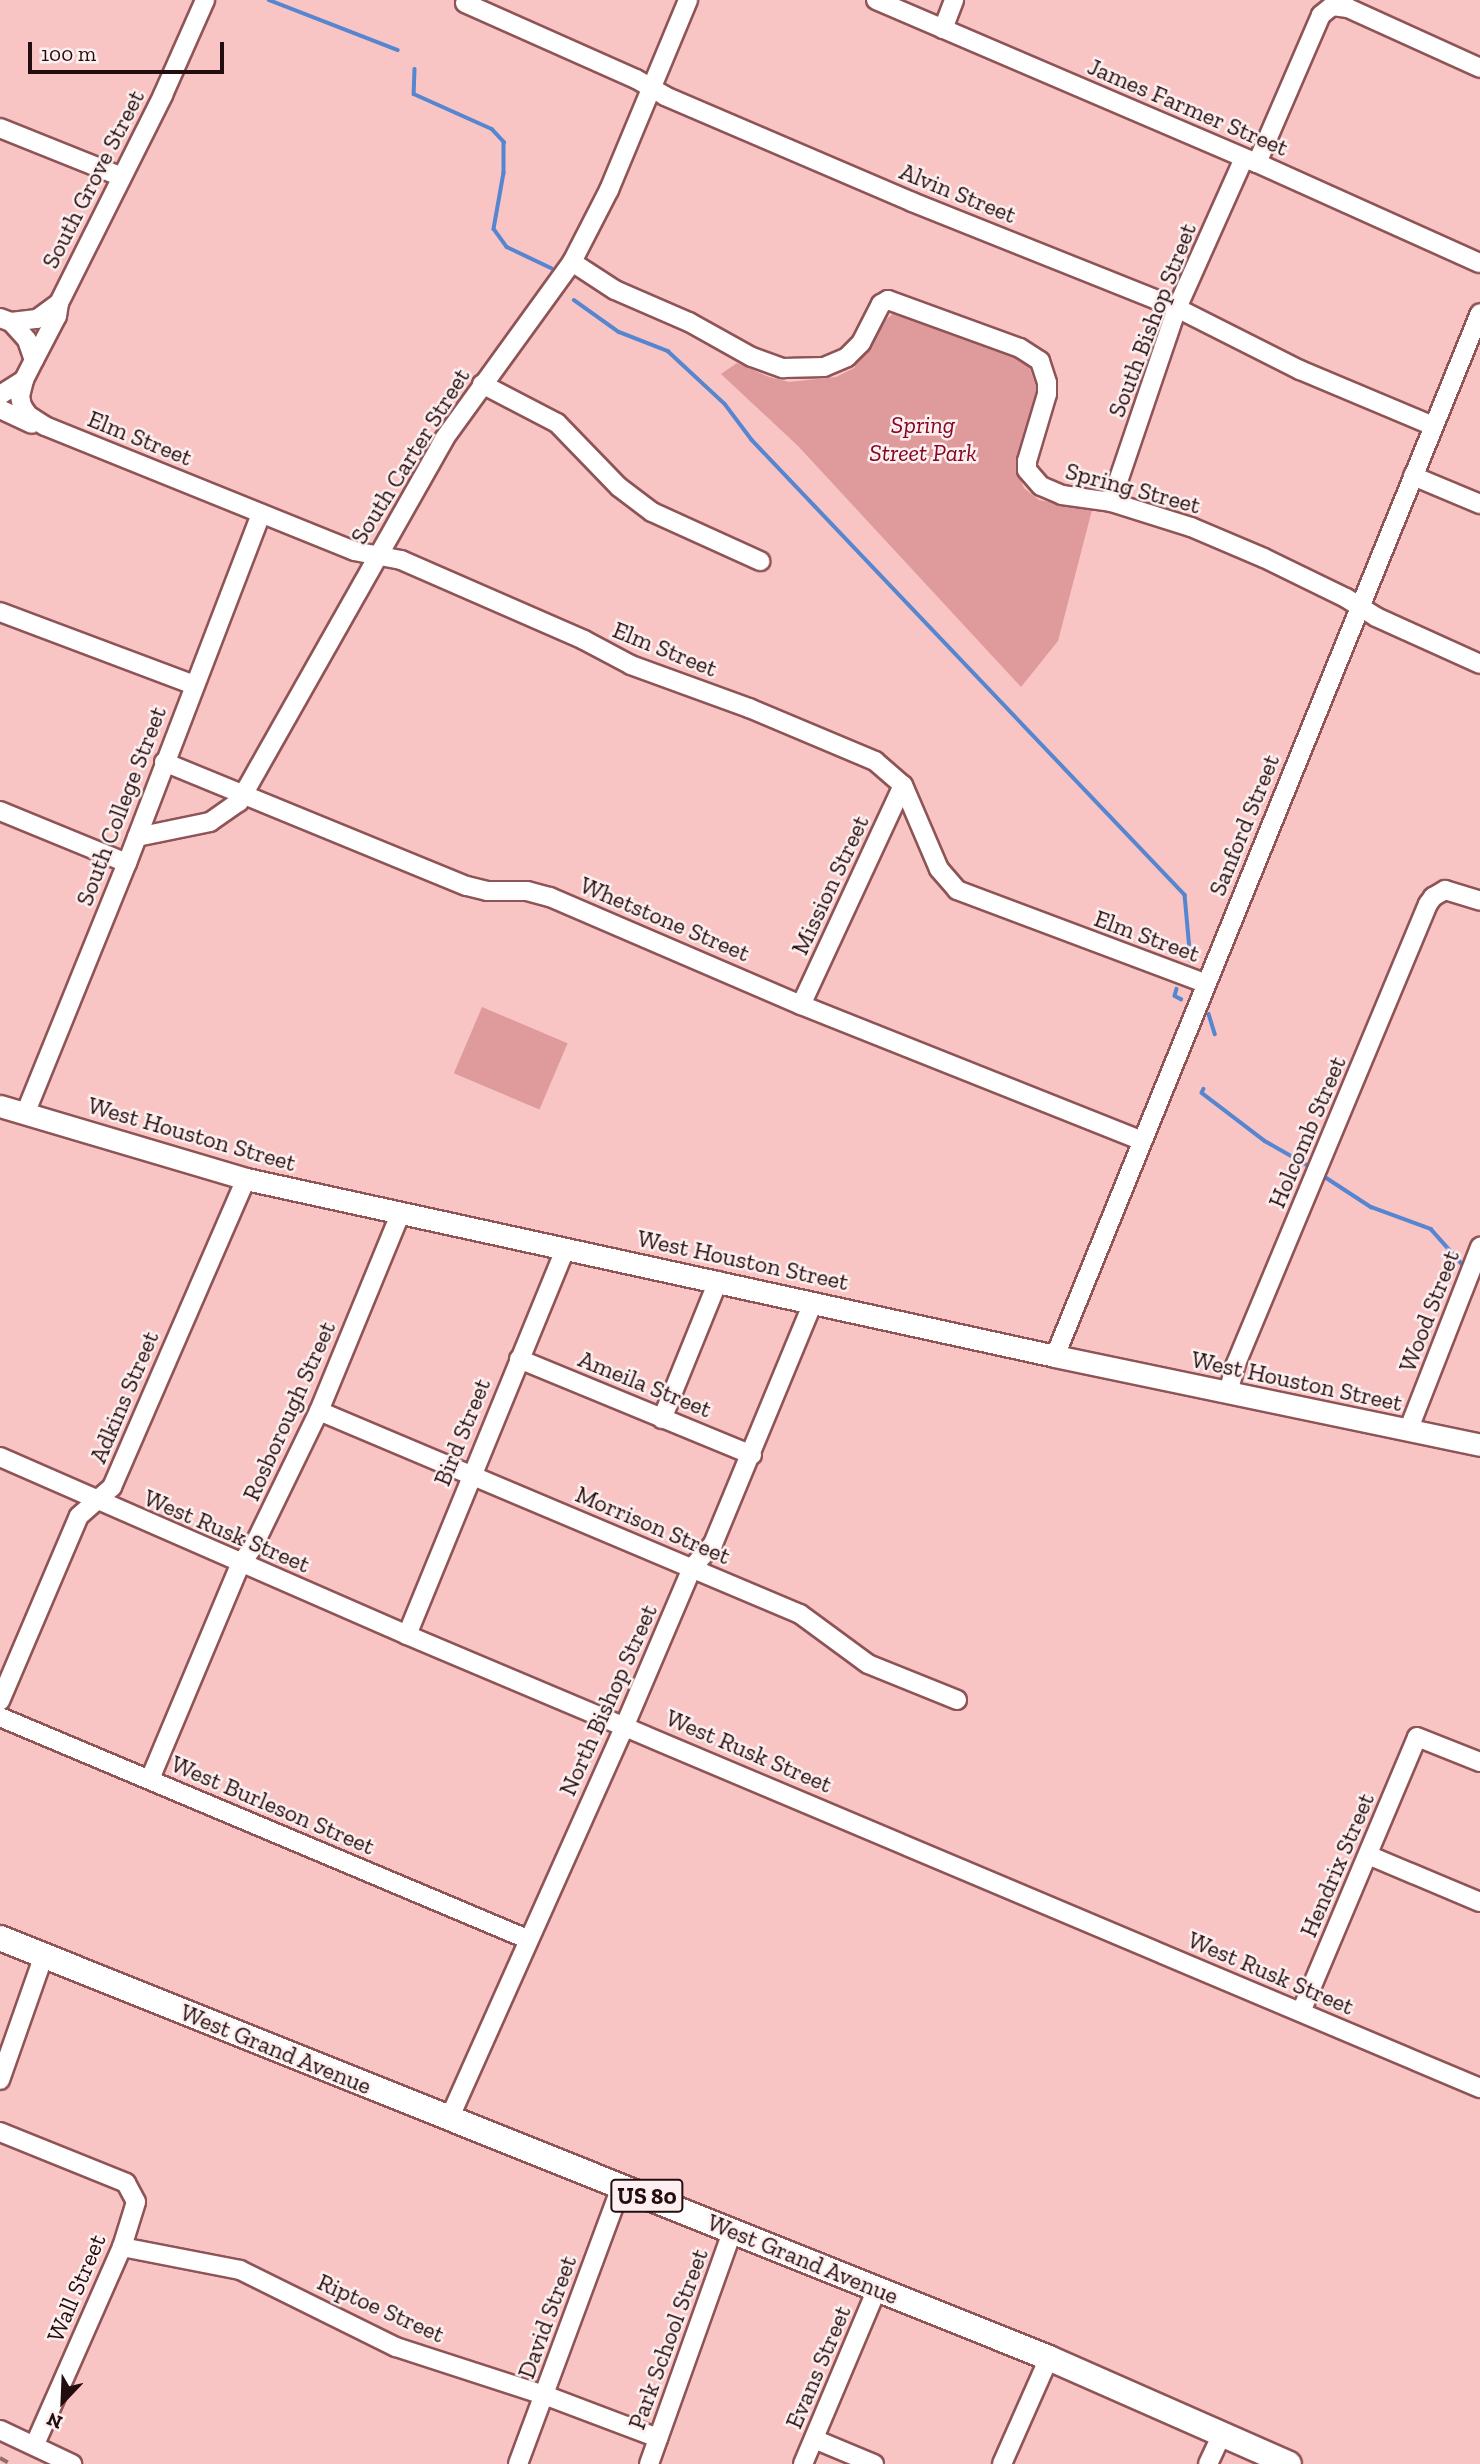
<!DOCTYPE html>
<style>
body{margin:0}
#map{position:relative;width:1480px;height:2464px;overflow:hidden;background:#f9c4c4;font-family:"Zilla Slab",serif}
div>[style]{position:absolute}
.green>*{inset:0;background:#df9b9c;transform-origin:0 0}
.stream>*{height:3.5px;margin:-1.75px;padding:0 1.75px;transform-origin:1.75px;border-radius:1.75px;background:#5586cf}
.roads{filter:drop-shadow(2px 0 #8e5456) drop-shadow(-2px 0 #8e5456) drop-shadow(0 2px #8e5456) drop-shadow(0 -2px #8e5456)}
.minor>*{height:18px;margin:-9px;padding:0 9px;transform-origin:9px;border-radius:9px;background:#fff}
.major>*{height:21px;margin:-10.5px;padding:0 10.5px;transform-origin:10.5px;border-radius:10.5px;background:#fff}
.highway>*{height:24px;margin:-12px;padding:0 12px;transform-origin:12px;border-radius:12px;background:#fff}
.rail>*{height:3.5px;margin-top:-1.75px;transform-origin:0;background:repeating-linear-gradient(90deg,#946d6e 0 9px,transparent 0 18px)}
span{translate:-50% -50%;white-space:nowrap;text-align:center;line-height:1.15;-webkit-text-stroke:5px #fef0f0;paint-order:stroke}
.shield-label span{padding:2px 5px;background:#fef0f0;border:2px solid;border-radius:5px;-webkit-text-stroke-width:0}
.shield-label{font-size:23px;color:#240d0e;font-weight:700}
.street-label{font-size:24px;color:#240d0e}
.park-label{font-size:24px;color:#850524;font-style:italic}
.north{position:absolute;left:28px;top:2366px;width:70px;height:70px;-webkit-text-stroke:5px #fef0f0;paint-order:stroke;rotate:203deg;font-size:19px;font-weight:700;line-height:28px;text-align:center;color:#240d0e}
.north::after{content:'';display:block;margin:auto;width:24px;height:32px;background:#240d0e;clip-path:polygon(50% 0,100% 100%,50% 72%,0 100%)}
.scale{position:absolute;left:28px;top:42px;width:196px;height:32px;box-sizing:border-box;border:4px solid #240d0e;border-top:0;padding-left:9px;font-size:21px;line-height:24px;white-space:nowrap;color:#240d0e;-webkit-text-stroke:5px #fef0f0;paint-order:stroke}
</style>
<div id="map">
<div class="green">
<i style="clip-path:polygon(896px 311px,1028px 363px,1038px 392px,1016px 469px,1024px 488px,1039px 500px,1092px 510px,1058px 641px,1021px 687px,798px 446px,721px 374px,737px 363px,769px 377px,789px 382px,836px 377px,854px 368px,881px 324px)"></i>
<i style="left:482px;top:1007px;width:93px;height:72px;rotate:23deg"></i>
</div>
<div class="stream">
<i style="left:269px;top:0;width:138px;rotate:21.2deg"></i>
<i style="left:415px;top:69px;width:25px;rotate:92deg"></i>
<i style="left:414px;top:94px;width:85px;rotate:24.2deg"></i>
<i style="left:492px;top:129px;width:18px;rotate:47deg"></i>
<i style="left:504px;top:142px;width:31px;rotate:90deg"></i>
<i style="left:504px;top:173px;width:57px;rotate:100.1deg"></i>
<i style="left:494px;top:229px;width:22px;rotate:54deg"></i>
<i style="left:507px;top:247px;width:49px;rotate:25.5deg"></i>
<i style="left:574px;top:300px;width:55px;rotate:35.4deg"></i>
<i style="left:619px;top:332px;width:53px;rotate:21.2deg"></i>
<i style="left:668px;top:351px;width:78px;rotate:42.9deg"></i>
<i style="left:725px;top:404px;width:45px;rotate:53.1deg"></i>
<i style="left:752px;top:440px;width:628px;rotate:46.42deg"></i>
<i style="left:1185px;top:895px;width:66px;rotate:84.8deg"></i>
<i style="left:1177px;top:989px;width:7px;rotate:106deg"></i>
<i style="left:1175px;top:996px;width:7px;rotate:27deg"></i>
<i style="left:1209px;top:1014px;width:21px;rotate:73deg"></i>
<i style="left:1204px;top:1089px;width:4px;rotate:117deg"></i>
<i style="left:1202px;top:1093px;width:79px;rotate:37.3deg"></i>
<i style="left:1265px;top:1141px;width:51px;rotate:29.6deg"></i>
<i style="left:1322px;top:1175px;width:59px;rotate:33.1deg"></i>
<i style="left:1371px;top:1207px;width:64px;rotate:20.1deg"></i>
<i style="left:1431px;top:1229px;width:48px;rotate:48.4deg"></i>
</div>
<div class="roads">
<div class="minor">
<i style="left:876px;top:0;width:414px;rotate:23.2deg"></i>
<i style="left:1257px;top:163px;width:244px;rotate:24.2deg"></i>
<i style="left:465px;top:3px;width:187px;rotate:24deg"></i>
<i style="left:636px;top:79px;width:34px;rotate:30deg"></i>
<i style="left:665px;top:96px;width:269px;rotate:23.2deg"></i>
<i style="left:912px;top:202px;width:285px;rotate:21.8deg"></i>
<i style="left:1177px;top:308px;width:138px;rotate:26.8deg"></i>
<i style="left:1300px;top:370px;width:144px;rotate:22.8deg"></i>
<i style="left:943px;top:29px;width:31px;rotate:-69deg"></i>
<i style="left:0;top:128px;width:131px;rotate:21.9deg"></i>
<i style="left:1257px;top:163px;width:161px;rotate:-66.6deg"></i>
<i style="left:1321px;top:15px;width:14px;rotate:-39deg"></i>
<i style="left:1332px;top:6px;width:16px;rotate:7deg"></i>
<i style="left:1348px;top:8px;width:145px;rotate:24.4deg"></i>
<i style="left:572px;top:262px;width:51px;rotate:33.1deg"></i>
<i style="left:615px;top:290px;width:81px;rotate:23.4deg"></i>
<i style="left:689px;top:322px;width:72px;rotate:29.1deg"></i>
<i style="left:752px;top:357px;width:33px;rotate:20deg"></i>
<i style="left:783px;top:368px;width:41px;rotate:-1.4deg"></i>
<i style="left:824px;top:367px;width:25px;rotate:-23deg"></i>
<i style="left:847px;top:357px;width:20px;rotate:-45deg"></i>
<i style="left:861px;top:343px;width:44px;rotate:-62.9deg"></i>
<i style="left:881px;top:304px;width:8px;rotate:-30deg"></i>
<i style="left:888px;top:300px;width:140px;rotate:20deg"></i>
<i style="left:1020px;top:348px;width:24px;rotate:33deg"></i>
<i style="left:1040px;top:361px;width:23px;rotate:72deg"></i>
<i style="left:1047px;top:383px;width:11px;rotate:90deg"></i>
<i style="left:1047px;top:394px;width:70px;rotate:106.6deg"></i>
<i style="left:1027px;top:461px;width:9px;rotate:90deg"></i>
<i style="left:1027px;top:470px;width:21px;rotate:49deg"></i>
<i style="left:1041px;top:486px;width:23px;rotate:23deg"></i>
<i style="left:1062px;top:495px;width:49px;rotate:8.1deg"></i>
<i style="left:1111px;top:502px;width:84px;rotate:17.4deg"></i>
<i style="left:1191px;top:527px;width:79px;rotate:23deg"></i>
<i style="left:1264px;top:558px;width:91px;rotate:26deg"></i>
<i style="left:1346px;top:598px;width:36px;rotate:32deg"></i>
<i style="left:1376px;top:617px;width:114px;rotate:24.3deg"></i>
<i style="left:0;top:318px;width:12px;rotate:20deg"></i>
<i style="left:11px;top:322px;width:24px;rotate:48deg"></i>
<i style="left:27px;top:340px;width:21px;rotate:71deg"></i>
<i style="left:34px;top:360px;width:22px;rotate:117deg"></i>
<i style="left:24px;top:380px;width:28px;rotate:148deg"></i>
<i style="left:11px;top:322px;width:26px;rotate:-7deg"></i>
<i style="left:37px;top:319px;width:27px;rotate:-36deg"></i>
<i style="left:34px;top:360px;width:50px;rotate:-62.4deg"></i>
<i style="left:57px;top:316px;width:13px;rotate:-81deg"></i>
<i style="left:59px;top:303px;width:233px;rotate:-63.4deg"></i>
<i style="left:163px;top:95px;width:104px;rotate:-66.1deg"></i>
<i style="left:24px;top:380px;width:16px;rotate:104deg"></i>
<i style="left:20px;top:396px;width:10px;rotate:79deg"></i>
<i style="left:22px;top:406px;width:11px;rotate:56deg"></i>
<i style="left:28px;top:415px;width:20px;rotate:33deg"></i>
<i style="left:45px;top:426px;width:333px;rotate:22deg"></i>
<i style="left:354px;top:551px;width:48px;rotate:10.8deg"></i>
<i style="left:401px;top:560px;width:200px;rotate:23.6deg"></i>
<i style="left:584px;top:640px;width:53px;rotate:28deg"></i>
<i style="left:631px;top:665px;width:126px;rotate:20deg"></i>
<i style="left:749px;top:708px;width:137px;rotate:22.8deg"></i>
<i style="left:875px;top:761px;width:37px;rotate:41deg"></i>
<i style="left:903px;top:785px;width:91px;rotate:66.8deg"></i>
<i style="left:939px;top:869px;width:28px;rotate:49deg"></i>
<i style="left:957px;top:890px;width:265px;rotate:20.6deg"></i>
<i style="left:482px;top:384px;width:85px;rotate:27.5deg"></i>
<i style="left:557px;top:423px;width:89px;rotate:45.9deg"></i>
<i style="left:619px;top:487px;width:41px;rotate:37.1deg"></i>
<i style="left:652px;top:512px;width:119px;rotate:24.4deg"></i>
<i style="left:0;top:409px;width:35px;rotate:25deg"></i>
<i style="left:1413px;top:476px;width:73px;rotate:22.7deg"></i>
<i style="left:1111px;top:502px;width:205px;rotate:-71.2deg"></i>
<i style="left:1177px;top:308px;width:164px;rotate:-65.9deg"></i>
<i style="left:0;top:612px;width:207px;rotate:20.6deg"></i>
<i style="left:164px;top:762px;width:327px;rotate:22.3deg"></i>
<i style="left:467px;top:886px;width:21px;rotate:14deg"></i>
<i style="left:487px;top:891px;width:40px"></i>
<i style="left:527px;top:891px;width:24px;rotate:15deg"></i>
<i style="left:550px;top:897px;width:273px;rotate:23.3deg"></i>
<i style="left:801px;top:1005px;width:367px;rotate:21.7deg"></i>
<i style="left:0;top:811px;width:137px;rotate:22.3deg"></i>
<i style="left:137px;top:837px;width:75px;rotate:-11.6deg"></i>
<i style="left:210px;top:822px;width:35px;rotate:-35deg"></i>
<i style="left:239px;top:802px;width:417px;rotate:-60.5deg"></i>
<i style="left:444px;top:439px;width:218px;rotate:-54.1deg"></i>
<i style="left:572px;top:262px;width:81px;rotate:-62.8deg"></i>
<i style="left:609px;top:190px;width:206px;rotate:-67.4deg"></i>
<i style="left:801px;top:1005px;width:242px;rotate:-65.1deg"></i>
<i style="left:25px;top:1114px;width:271px;rotate:-67.9deg"></i>
<i style="left:127px;top:863px;width:374px;rotate:-69deg"></i>
<i style="left:1055px;top:1356px;width:1126px;rotate:-67.83deg"></i>
<i style="left:519px;top:1359px;width:252px;rotate:22.4deg"></i>
<i style="left:1228px;top:1393px;width:28px;rotate:-75deg"></i>
<i style="left:1235px;top:1366px;width:501px;rotate:-67.33deg"></i>
<i style="left:1428px;top:904px;width:9px;rotate:-54deg"></i>
<i style="left:1433px;top:897px;width:14px;rotate:-30deg"></i>
<i style="left:1445px;top:890px;width:37px;rotate:17deg"></i>
<i style="left:319px;top:1411px;width:522px;rotate:22.88deg"></i>
<i style="left:800px;top:1614px;width:84px;rotate:36.3deg"></i>
<i style="left:868px;top:1664px;width:96px;rotate:22deg"></i>
<i style="left:662px;top:1419px;width:149px;rotate:-67.9deg"></i>
<i style="left:1408px;top:1431px;width:198px;rotate:-68.6deg"></i>
<i style="left:0;top:1457px;width:444px;rotate:23.6deg"></i>
<i style="left:407px;top:1635px;width:1165px;rotate:22.89deg"></i>
<i style="left:407px;top:1635px;width:418px;rotate:-67.7deg"></i>
<i style="left:0;top:1701px;width:201px;rotate:-66.9deg"></i>
<i style="left:79px;top:1516px;width:44px;rotate:-41.3deg"></i>
<i style="left:112px;top:1487px;width:336px;rotate:-66.5deg"></i>
<i style="left:0;top:1717px;width:572px;rotate:22.84deg"></i>
<i style="left:150px;top:1779px;width:234px;rotate:-67.2deg"></i>
<i style="left:241px;top:1563px;width:20px;rotate:-53deg"></i>
<i style="left:253px;top:1547px;width:151px;rotate:-64.1deg"></i>
<i style="left:319px;top:1411px;width:213px;rotate:-67.6deg"></i>
<i style="left:1368px;top:1855px;width:121px;rotate:22.8deg"></i>
<i style="left:1301px;top:2012px;width:298px;rotate:-67.1deg"></i>
<i style="left:1417px;top:1737px;width:68px;rotate:21.6deg"></i>
<i style="left:0;top:2080px;width:133px;rotate:-70.6deg"></i>
<i style="left:449px;top:2119px;width:432px;rotate:-65.9deg"></i>
<i style="left:625px;top:1725px;width:171px;rotate:-66.9deg"></i>
<i style="left:692px;top:1568px;width:32px;rotate:-49deg"></i>
<i style="left:713px;top:1544px;width:261px;rotate:-67.5deg"></i>
<i style="left:0;top:2132px;width:136px;rotate:22deg"></i>
<i style="left:126px;top:2183px;width:21px;rotate:62deg"></i>
<i style="left:136px;top:2202px;width:47px;rotate:107.3deg"></i>
<i style="left:122px;top:2247px;width:215px;rotate:113.8deg"></i>
<i style="left:122px;top:2247px;width:120px;rotate:11deg"></i>
<i style="left:240px;top:2270px;width:174px;rotate:26.3deg"></i>
<i style="left:396px;top:2347px;width:159px;rotate:18deg"></i>
<i style="left:547px;top:2396px;width:119px;rotate:20.7deg"></i>
<i style="left:0;top:2430px;width:80px;rotate:25.3deg"></i>
<i style="left:814px;top:2439px;width:65px;rotate:22.6deg"></i>
<i style="left:518px;top:2464px;width:296px;rotate:-69.6deg"></i>
<i style="left:649px;top:2464px;width:249px;rotate:-70.3deg"></i>
<i style="left:803px;top:2464px;width:190px;rotate:-67.1deg"></i>
<i style="left:1002px;top:2464px;width:116px;rotate:-66.1deg"></i>
<i style="left:1208px;top:2464px;width:33px;rotate:-65deg"></i>
</div>
<div class="major">
<i style="left:0;top:1106px;width:257px;rotate:16.5deg"></i>
<i style="left:246px;top:1179px;width:828px;rotate:12.34deg"></i>
<i style="left:1055px;top:1356px;width:434px;rotate:11.8deg"></i>
</div>
<div class="highway">
<i style="left:0;top:1938px;width:1130px;rotate:21.82deg"></i>
<i style="left:1049px;top:2358px;width:262px;rotate:23.8deg"></i>
</div>
</div>
<div class="rail">
<i style="left:0;top:2458px;width:13px;rotate:29deg"></i>
</div>
<div class="shield-label">
<span style="left:647px;top:2196px">US 80</span>
</div>
<div class="street-label">
<span style="left:1188px;top:107px;rotate:23deg">James Farmer Street</span>
<span style="left:93px;top:179px;rotate:-63deg">South Grove Street</span>
<span style="left:958px;top:193px;rotate:22deg">Alvin Street</span>
<span style="left:1152px;top:320px;rotate:-69deg">South Bishop Street</span>
<span style="left:140px;top:438px;rotate:22deg">Elm Street</span>
<span style="left:410px;top:456px;rotate:-58deg">South Carter Street</span>
<span style="left:1133px;top:488px;rotate:15deg">Spring Street</span>
<span style="left:665px;top:649px;rotate:22deg">Elm Street</span>
<span style="left:121px;top:806px;rotate:-69deg">South College Street</span>
<span style="left:1244px;top:825px;rotate:-68deg">Sanford Street</span>
<span style="left:830px;top:885px;rotate:-65deg">Mission Street</span>
<span style="left:665px;top:919px;rotate:23deg">Whetstone Street</span>
<span style="left:1147px;top:936px;rotate:20deg">Elm Street</span>
<span style="left:1307px;top:1132px;rotate:-67deg">Holcomb Street</span>
<span style="left:192px;top:1134px;rotate:16deg">West Houston Street</span>
<span style="left:743px;top:1260px;rotate:12deg">West Houston Street</span>
<span style="left:1429px;top:1311px;rotate:-69deg">Wood Street</span>
<span style="left:1297px;top:1381px;rotate:12deg">West Houston Street</span>
<span style="left:645px;top:1384px;rotate:22deg">Ameila Street</span>
<span style="left:124px;top:1397px;rotate:-67deg">Adkins Street</span>
<span style="left:289px;top:1411px;rotate:-66deg">Rosborough Street</span>
<span style="left:462px;top:1432px;rotate:-68deg">Bird Street</span>
<span style="left:653px;top:1525px;rotate:23deg">Morrison Street</span>
<span style="left:227px;top:1531px;rotate:23deg">West Rusk Street</span>
<span style="left:608px;top:1700px;rotate:-66deg">North Bishop Street</span>
<span style="left:749px;top:1751px;rotate:23deg">West Rusk Street</span>
<span style="left:273px;top:1805px;rotate:23deg">West Burleson Street</span>
<span style="left:1337px;top:1865px;rotate:-67deg">Hendrix Street</span>
<span style="left:1271px;top:1973px;rotate:23deg">West Rusk Street</span>
<span style="left:276px;top:2049px;rotate:22deg">West Grand Avenue</span>
<span style="left:803px;top:2259px;rotate:22deg">West Grand Avenue</span>
<span style="left:76px;top:2288px;rotate:-67deg">Wall Street</span>
<span style="left:381px;top:2308px;rotate:24deg">Riptoe Street</span>
<span style="left:547px;top:2317px;rotate:-70deg">David Street</span>
<span style="left:668px;top:2339px;rotate:-70deg">Park School Street</span>
<span style="left:818px;top:2367px;rotate:-67deg">Evans Street</span>
</div>
<div class="park-label">
<span style="left:923px;top:439px">Spring<br>Street Park</span>
</div>
<div class="north">N</div>
<div class="scale">100 m</div>
</div>
